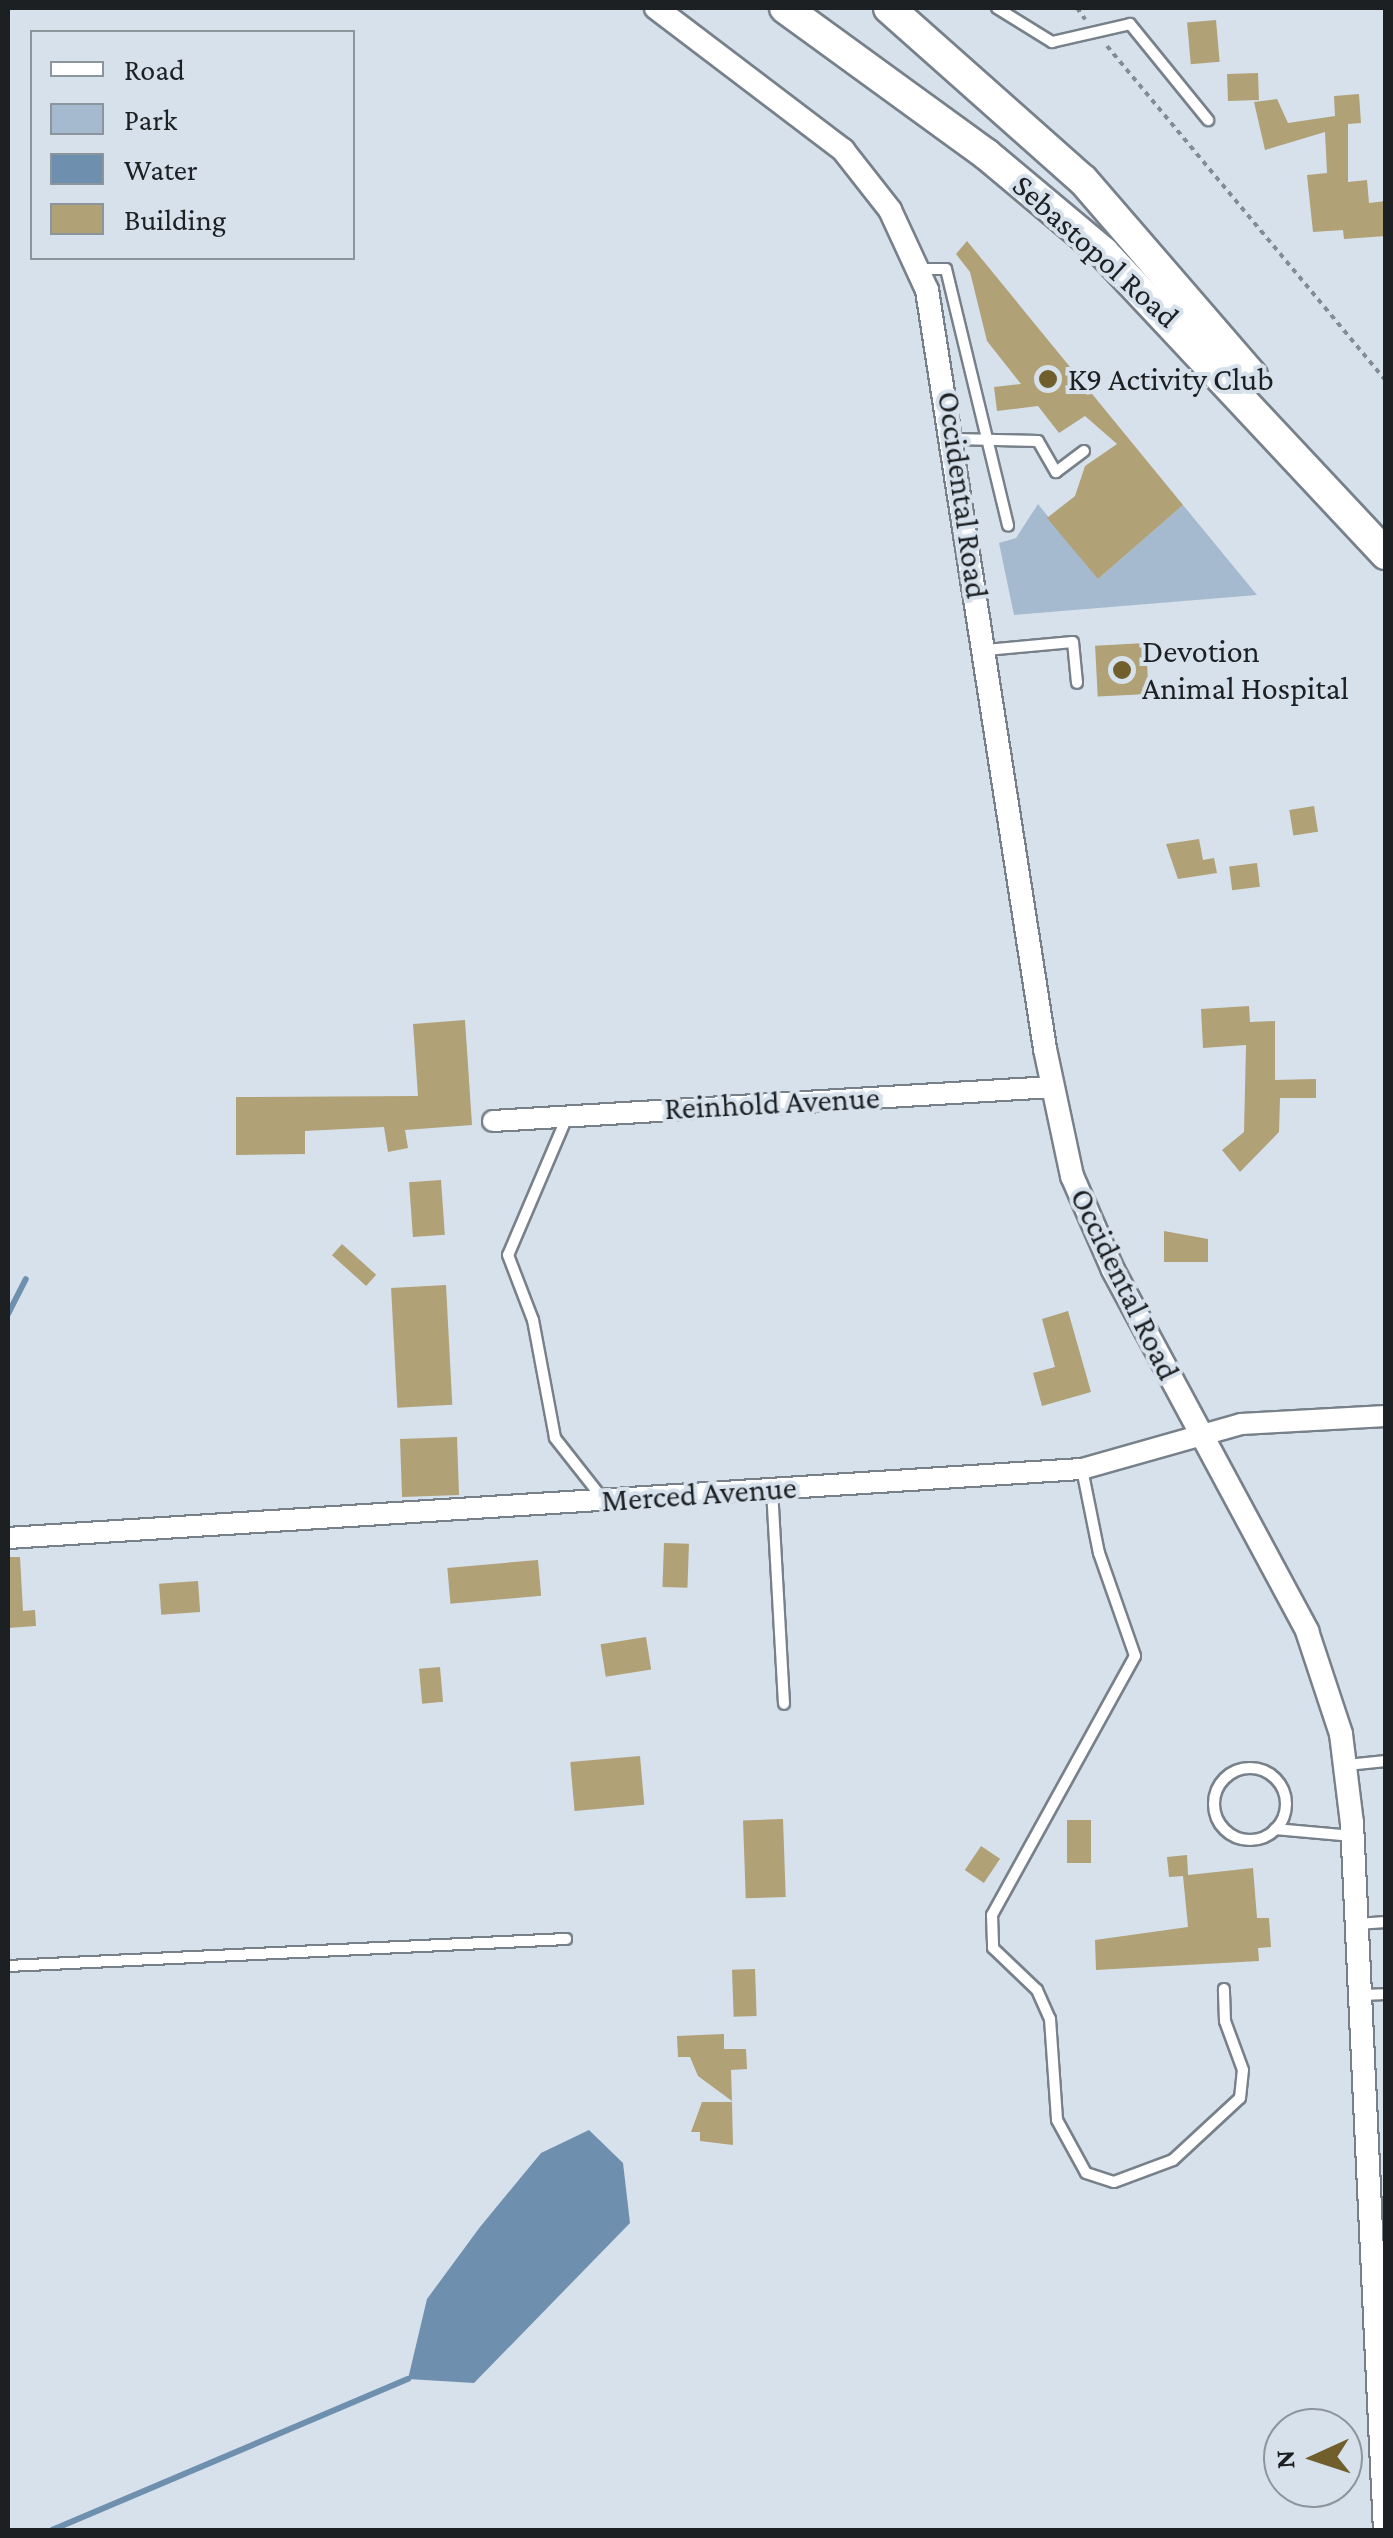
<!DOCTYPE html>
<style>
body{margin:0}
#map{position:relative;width:1393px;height:2538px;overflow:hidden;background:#d7e1ec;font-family:"Crimson Pro",serif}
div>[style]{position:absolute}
.green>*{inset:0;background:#a5bacf}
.water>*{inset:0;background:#6f8fae}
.stream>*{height:6px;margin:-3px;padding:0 3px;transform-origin:3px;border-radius:3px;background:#6f8fae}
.building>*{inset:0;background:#b0a177;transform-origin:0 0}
.path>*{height:4px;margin-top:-2px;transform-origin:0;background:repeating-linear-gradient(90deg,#848c93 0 5px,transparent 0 10px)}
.roads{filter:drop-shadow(2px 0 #78818a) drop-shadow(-2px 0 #78818a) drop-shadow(0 2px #78818a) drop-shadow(0 -2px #78818a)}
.service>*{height:10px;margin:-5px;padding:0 5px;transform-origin:5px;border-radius:5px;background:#fff}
.service>.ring{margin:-5px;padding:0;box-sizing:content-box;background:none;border:10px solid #fff;border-radius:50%}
.minor>*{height:20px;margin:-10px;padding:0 10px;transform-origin:10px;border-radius:10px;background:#fff}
.tertiary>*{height:22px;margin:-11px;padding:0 11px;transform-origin:11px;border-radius:11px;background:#fff}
.primary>*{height:30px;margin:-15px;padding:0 15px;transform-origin:15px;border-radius:15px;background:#fff}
.dots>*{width:28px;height:28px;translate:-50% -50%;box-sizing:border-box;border:5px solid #d7e1ec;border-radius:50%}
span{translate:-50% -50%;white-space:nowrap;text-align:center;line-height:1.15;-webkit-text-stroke:8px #d7e1ec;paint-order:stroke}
.street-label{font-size:32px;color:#1c2023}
.poi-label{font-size:32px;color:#1c2023}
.left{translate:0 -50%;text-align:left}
.frame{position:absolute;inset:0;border:10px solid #1c2023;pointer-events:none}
.legend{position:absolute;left:30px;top:30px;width:325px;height:230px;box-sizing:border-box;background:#d7e1ec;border:2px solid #8c949c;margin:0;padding:12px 18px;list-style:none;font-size:30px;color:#1c2023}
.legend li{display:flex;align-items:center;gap:20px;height:50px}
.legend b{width:50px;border:2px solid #8c949c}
.north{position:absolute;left:1263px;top:2408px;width:100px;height:100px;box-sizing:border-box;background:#d7e1ec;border:2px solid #8c949c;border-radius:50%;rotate:267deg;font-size:28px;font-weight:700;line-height:40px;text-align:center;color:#1c2023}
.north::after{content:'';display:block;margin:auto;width:35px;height:45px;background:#705f2c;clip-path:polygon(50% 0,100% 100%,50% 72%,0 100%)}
</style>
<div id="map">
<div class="green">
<i style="clip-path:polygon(1038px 504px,1098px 579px,1183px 505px,1257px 595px,1014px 615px,999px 543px,1016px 538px)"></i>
</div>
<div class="water">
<i style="clip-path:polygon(589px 2130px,623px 2163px,630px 2223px,474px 2383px,408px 2379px,427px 2299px,480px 2227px,541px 2153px)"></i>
</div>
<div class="stream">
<i style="left:8px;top:1314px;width:39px;rotate:-63deg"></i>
<i style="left:52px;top:2530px;width:387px;rotate:-23deg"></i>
</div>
<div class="building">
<i style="left:1216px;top:20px;width:42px;height:29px;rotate:85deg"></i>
<i style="left:1258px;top:73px;width:27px;height:31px;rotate:88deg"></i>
<i style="clip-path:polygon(1359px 94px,1361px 123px,1348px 124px,1348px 182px,1367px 180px,1369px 203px,1386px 201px,1386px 236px,1344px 239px,1343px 230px,1313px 232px,1307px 175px,1327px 173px,1325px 132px,1265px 150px,1254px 102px,1277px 99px,1288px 123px,1335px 116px,1334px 96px)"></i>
<i style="clip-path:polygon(967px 241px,1183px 505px,1098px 579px,1047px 518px,1075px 496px,1085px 466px,1117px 444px,1085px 416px,1059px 433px,1038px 406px,997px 411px,994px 387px,1021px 384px,987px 341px,970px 272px,956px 254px)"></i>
<i style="left:1146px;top:643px;width:51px;height:51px;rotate:87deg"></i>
<i style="left:1314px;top:806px;width:26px;height:25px;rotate:81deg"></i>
<i style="clip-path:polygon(1199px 839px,1203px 860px,1214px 858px,1217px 873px,1178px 879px,1166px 844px)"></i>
<i style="left:1257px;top:863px;width:24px;height:28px;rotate:83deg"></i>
<i style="clip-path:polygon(1249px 1006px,1250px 1022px,1275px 1021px,1275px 1080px,1316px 1079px,1316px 1098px,1280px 1098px,1279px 1132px,1240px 1172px,1222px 1150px,1244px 1132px,1246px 1045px,1203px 1048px,1201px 1009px)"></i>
<i style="clip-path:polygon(465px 1020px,472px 1125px,405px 1130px,408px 1148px,388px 1152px,384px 1127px,305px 1131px,305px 1154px,236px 1155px,236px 1097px,418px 1096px,413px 1024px)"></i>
<i style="left:441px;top:1180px;width:55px;height:32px;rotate:86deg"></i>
<i style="clip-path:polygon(1164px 1231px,1208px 1239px,1208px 1262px,1164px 1262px)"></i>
<i style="left:342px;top:1244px;width:46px;height:15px;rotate:42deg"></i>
<i style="left:446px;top:1285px;width:120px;height:55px;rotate:87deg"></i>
<i style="clip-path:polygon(1068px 1311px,1091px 1392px,1042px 1406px,1033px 1373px,1055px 1367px,1042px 1319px)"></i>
<i style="left:457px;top:1437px;width:58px;height:57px;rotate:88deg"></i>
<i style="left:664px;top:1543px;width:25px;height:44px;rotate:2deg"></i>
<i style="clip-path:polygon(8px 1557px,20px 1557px,23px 1611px,35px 1610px,36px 1626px,8px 1628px)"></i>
<i style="left:538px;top:1560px;width:36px;height:91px;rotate:85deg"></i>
<i style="left:198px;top:1581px;width:31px;height:39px;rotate:86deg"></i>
<i style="left:646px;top:1637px;width:33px;height:46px;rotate:81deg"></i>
<i style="left:440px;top:1667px;width:35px;height:21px;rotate:85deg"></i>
<i style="left:640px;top:1756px;width:49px;height:70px;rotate:85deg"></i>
<i style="left:783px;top:1819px;width:78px;height:40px;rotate:88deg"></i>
<i style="left:1091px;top:1820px;width:43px;height:24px;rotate:90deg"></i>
<i style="left:981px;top:1846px;width:23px;height:29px;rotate:34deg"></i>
<i style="clip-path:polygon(1187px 1855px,1188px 1875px,1253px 1868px,1257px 1918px,1269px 1918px,1271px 1947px,1258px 1948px,1259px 1961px,1096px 1970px,1095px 1940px,1188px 1927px,1183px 1876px,1169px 1877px,1167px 1857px)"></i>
<i style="left:755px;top:1969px;width:47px;height:23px;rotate:88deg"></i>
<i style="clip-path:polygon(724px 2034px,724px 2049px,746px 2049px,747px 2069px,731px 2070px,732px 2101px,698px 2076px,690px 2057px,678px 2057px,677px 2036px)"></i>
<i style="clip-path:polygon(702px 2102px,732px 2102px,733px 2145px,700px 2141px,700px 2132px,691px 2132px)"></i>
</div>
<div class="path">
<i style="left:1077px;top:8px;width:14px;rotate:54deg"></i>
<i style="left:1107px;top:46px;width:436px;rotate:50.2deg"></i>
</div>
<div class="roads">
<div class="service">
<i style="left:997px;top:8px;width:65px;rotate:31.7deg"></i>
<i style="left:1052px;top:42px;width:80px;rotate:-13deg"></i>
<i style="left:1130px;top:24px;width:124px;rotate:50.9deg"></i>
<i style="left:921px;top:269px;width:25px"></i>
<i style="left:946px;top:269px;width:264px;rotate:76.4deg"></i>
<i style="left:955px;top:439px;width:83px;rotate:1.4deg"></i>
<i style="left:1038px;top:441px;width:36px;rotate:60deg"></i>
<i style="left:1056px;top:472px;width:35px;rotate:-37deg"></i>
<i style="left:986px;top:650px;width:87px;rotate:-5.3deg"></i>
<i style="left:1073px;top:642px;width:41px;rotate:84.4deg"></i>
<i style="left:567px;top:1117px;width:150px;rotate:113.1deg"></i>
<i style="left:508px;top:1255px;width:70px;rotate:69deg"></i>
<i style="left:533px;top:1320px;width:120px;rotate:79.4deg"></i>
<i style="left:555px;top:1438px;width:78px;rotate:51.8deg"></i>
<i style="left:1082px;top:1469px;width:86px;rotate:78.6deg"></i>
<i style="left:1099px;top:1553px;width:109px;rotate:70.7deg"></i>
<i style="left:1135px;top:1656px;width:296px;rotate:118.9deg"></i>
<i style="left:992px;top:1915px;width:33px;rotate:88deg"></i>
<i style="left:993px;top:1948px;width:61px;rotate:43.7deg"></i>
<i style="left:1037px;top:1990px;width:32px;rotate:66deg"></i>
<i style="left:1050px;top:2019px;width:101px;rotate:86deg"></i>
<i style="left:1057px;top:2120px;width:60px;rotate:61.3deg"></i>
<i style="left:1086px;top:2173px;width:29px;rotate:18deg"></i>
<i style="left:1114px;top:2182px;width:63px;rotate:-20.4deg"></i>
<i style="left:1173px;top:2160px;width:91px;rotate:-42.8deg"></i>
<i style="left:1240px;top:2098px;width:28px;rotate:-84deg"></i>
<i style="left:1243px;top:2070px;width:52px;rotate:-110.2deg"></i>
<i style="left:1225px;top:2021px;width:32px;rotate:-92deg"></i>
<i style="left:772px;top:1489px;width:215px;rotate:86.8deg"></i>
<i style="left:1347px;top:1765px;width:39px;rotate:-6deg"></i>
<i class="ring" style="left:1214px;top:1768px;width:62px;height:62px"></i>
<i style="left:1275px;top:1829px;width:78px;rotate:5.1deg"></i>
<i style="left:1357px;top:1924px;width:29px;rotate:-4deg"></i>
<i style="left:8px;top:1966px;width:559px;rotate:-2.77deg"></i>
<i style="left:1361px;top:1995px;width:25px;rotate:-2deg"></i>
</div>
<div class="minor">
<i style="left:493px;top:1121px;width:560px;rotate:-3.48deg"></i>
<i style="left:8px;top:1538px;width:1076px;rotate:-3.68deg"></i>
<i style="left:1082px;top:1469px;width:165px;rotate:-15.8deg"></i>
<i style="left:1241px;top:1424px;width:145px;rotate:-3.2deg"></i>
</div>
<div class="tertiary">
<i style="left:656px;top:8px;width:235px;rotate:37.2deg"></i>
<i style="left:843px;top:150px;width:76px;rotate:51.9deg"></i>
<i style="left:890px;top:210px;width:88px;rotate:65.2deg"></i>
<i style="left:927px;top:290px;width:768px;rotate:81.16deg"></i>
<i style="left:1045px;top:1049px;width:130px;rotate:78deg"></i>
<i style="left:1072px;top:1176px;width:103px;rotate:66.4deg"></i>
<i style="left:1113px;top:1270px;width:410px;rotate:61.7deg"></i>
<i style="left:1307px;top:1631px;width:108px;rotate:71.7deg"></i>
<i style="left:1341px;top:1734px;width:90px;rotate:83deg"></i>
<i style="left:1352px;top:1823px;width:708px;rotate:87.33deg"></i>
</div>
<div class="primary">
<i style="left:785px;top:8px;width:248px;rotate:36deg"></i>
<i style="left:986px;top:154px;width:153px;rotate:39.9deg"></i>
<i style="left:1103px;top:252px;width:414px;rotate:46.9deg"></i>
<i style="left:889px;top:8px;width:259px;rotate:41.6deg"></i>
<i style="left:1083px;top:180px;width:259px;rotate:49.2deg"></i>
</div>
</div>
<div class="dots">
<i style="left:1048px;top:379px;background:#705f2c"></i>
<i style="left:1122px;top:670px;background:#705f2c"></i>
</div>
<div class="street-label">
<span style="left:1096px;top:251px;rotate:42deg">Sebastopol Road</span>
<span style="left:963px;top:495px;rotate:82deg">Occidental Road</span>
<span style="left:772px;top:1103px;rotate:-3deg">Reinhold Avenue</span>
<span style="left:1125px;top:1284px;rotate:64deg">Occidental Road</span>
<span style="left:699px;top:1494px;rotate:-4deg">Merced Avenue</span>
</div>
<div class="poi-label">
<span class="left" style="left:1068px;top:379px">K9 Activity Club</span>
<span class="left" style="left:1142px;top:670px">Devotion<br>Animal Hospital</span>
</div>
<div class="frame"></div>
<ul class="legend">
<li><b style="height:12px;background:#fff"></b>Road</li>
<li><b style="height:28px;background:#a5bacf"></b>Park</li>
<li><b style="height:28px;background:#6f8fae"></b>Water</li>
<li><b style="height:28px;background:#b0a177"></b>Building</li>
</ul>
<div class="north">N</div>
</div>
